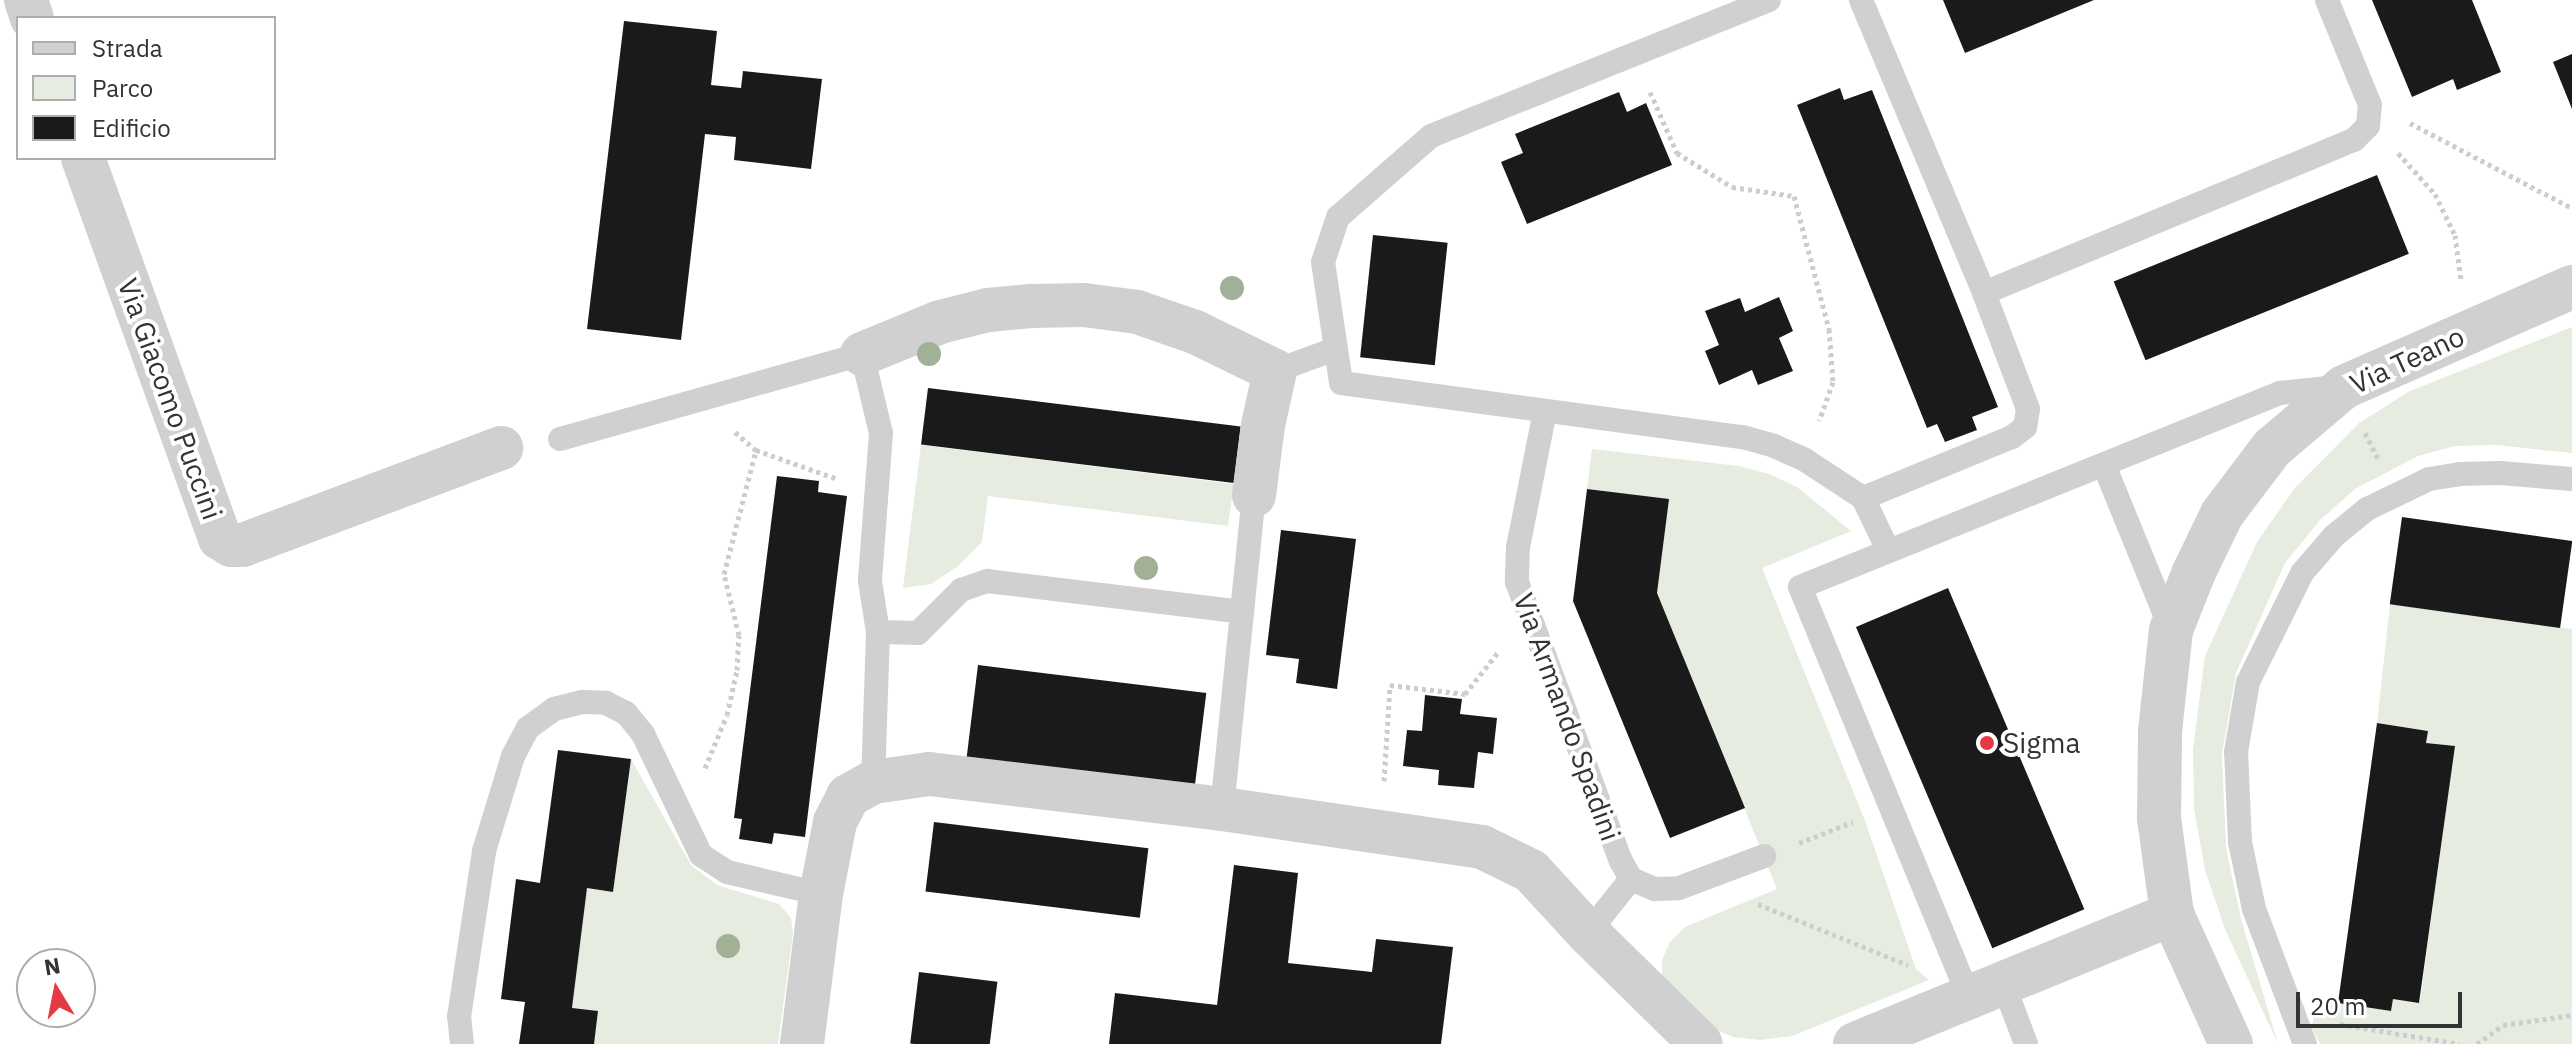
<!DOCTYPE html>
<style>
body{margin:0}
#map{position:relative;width:2572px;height:1044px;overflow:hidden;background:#fff;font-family:"IBM Plex Sans",sans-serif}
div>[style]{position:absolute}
.green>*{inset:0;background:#e6ecdf}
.building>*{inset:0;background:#1a1a1a;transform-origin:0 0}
.path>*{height:5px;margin-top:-2.5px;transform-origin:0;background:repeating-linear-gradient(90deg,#cdcdcd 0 4px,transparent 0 8px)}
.lane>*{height:24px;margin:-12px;padding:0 12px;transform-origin:12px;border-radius:12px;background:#d0d0d0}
.street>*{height:44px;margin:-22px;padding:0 22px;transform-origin:22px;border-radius:22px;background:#d0d0d0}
.trees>*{width:24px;height:24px;margin:-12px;border-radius:50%;background:#a2b095}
.dots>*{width:22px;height:22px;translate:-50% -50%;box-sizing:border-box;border:4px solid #fff;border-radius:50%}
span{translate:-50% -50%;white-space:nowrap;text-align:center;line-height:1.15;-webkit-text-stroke:8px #fff;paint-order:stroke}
.street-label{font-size:28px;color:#333}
.poi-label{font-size:28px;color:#333}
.left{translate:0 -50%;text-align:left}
.legend{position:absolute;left:16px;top:16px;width:260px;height:144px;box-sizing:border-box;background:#fff;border:2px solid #adadad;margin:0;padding:10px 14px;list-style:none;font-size:24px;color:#333}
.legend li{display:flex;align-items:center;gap:16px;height:40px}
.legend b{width:40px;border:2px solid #adadad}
.north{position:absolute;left:16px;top:948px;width:80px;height:80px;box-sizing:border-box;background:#fff;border:2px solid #adadad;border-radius:50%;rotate:350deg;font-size:22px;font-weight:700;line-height:32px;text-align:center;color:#333}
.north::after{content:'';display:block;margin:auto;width:28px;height:36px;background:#e63946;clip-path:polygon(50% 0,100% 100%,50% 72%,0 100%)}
.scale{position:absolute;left:2296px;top:992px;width:166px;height:36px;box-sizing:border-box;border:4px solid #333;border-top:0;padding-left:10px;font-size:24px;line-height:28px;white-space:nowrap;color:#333;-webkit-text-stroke:6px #fff;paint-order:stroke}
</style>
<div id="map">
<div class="green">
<i style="clip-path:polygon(2572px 327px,2572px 453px,2496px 445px,2455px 446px,2418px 456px,2355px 489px,2321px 519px,2285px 563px,2236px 673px,2222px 754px,2226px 848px,2241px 919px,2278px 1044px,2225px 929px,2205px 870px,2194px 808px,2193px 750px,2205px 656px,2257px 542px,2295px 488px,2359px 423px,2410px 391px)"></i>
<i style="clip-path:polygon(921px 445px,1234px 484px,1228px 526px,988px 496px,982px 542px,958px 566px,931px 584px,903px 588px)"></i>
<i style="clip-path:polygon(1592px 449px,1739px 466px,1769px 474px,1797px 487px,1851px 531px,1762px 568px,1864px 818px,1916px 969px,1929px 980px,1792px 1036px,1760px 1040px,1733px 1037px,1705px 1025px,1662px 976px,1662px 960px,1670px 942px,1685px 927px,1777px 889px,1657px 593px,1668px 500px,1587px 489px)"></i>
<i style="clip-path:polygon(2390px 604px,2572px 629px,2572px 1044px,2320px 1044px,2312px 1028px,2316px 1000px,2391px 1011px,2393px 999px,2420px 1002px,2454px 747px,2426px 743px,2428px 731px,2377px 723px)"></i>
<i style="clip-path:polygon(631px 759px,691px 865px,717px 885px,779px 904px,791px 918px,793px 933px,778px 1044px,594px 1044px,572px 1008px,587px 888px,613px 892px)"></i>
</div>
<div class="building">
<i style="clip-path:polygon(1943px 0,2094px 0,1965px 53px)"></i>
<i style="clip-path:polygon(2372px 0,2472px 0,2501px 72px,2457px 90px,2453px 79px,2412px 97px)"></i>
<i style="clip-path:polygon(624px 21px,717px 31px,711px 85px,741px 88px,743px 71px,822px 79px,811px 169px,734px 160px,736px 137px,705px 134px,681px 340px,587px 329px)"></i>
<i style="clip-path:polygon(2572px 54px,2572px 109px,2553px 62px)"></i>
<i style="clip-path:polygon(1840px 88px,1844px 100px,1872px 90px,1998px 407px,1972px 417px,1977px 430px,1945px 442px,1937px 424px,1927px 428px,1797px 105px)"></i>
<i style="clip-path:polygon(1619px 92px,1627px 112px,1646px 103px,1672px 165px,1527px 224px,1501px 162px,1523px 153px,1515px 134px)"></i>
<i style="left:2377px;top:175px;width:85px;height:284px;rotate:68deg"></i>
<i style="left:1373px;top:235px;width:75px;height:123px;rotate:6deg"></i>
<i style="clip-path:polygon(1779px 297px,1793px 331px,1779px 338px,1793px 371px,1758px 385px,1752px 370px,1719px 385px,1705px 351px,1719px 345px,1705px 311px,1740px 298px,1745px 312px)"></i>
<i style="left:928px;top:388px;width:315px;height:57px;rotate:7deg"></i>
<i style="clip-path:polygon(777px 476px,819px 481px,818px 492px,847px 496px,805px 837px,774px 833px,772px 844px,739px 839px,742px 819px,734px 818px)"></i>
<i style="clip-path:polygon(1587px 489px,1669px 499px,1657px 593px,1745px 808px,1670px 838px,1573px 601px)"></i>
<i style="left:2402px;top:517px;width:172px;height:88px;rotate:8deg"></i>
<i style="clip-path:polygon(1281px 530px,1356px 539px,1337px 689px,1296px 683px,1299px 659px,1266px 655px)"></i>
<i style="left:1948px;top:588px;width:349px;height:100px;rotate:67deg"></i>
<i style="left:978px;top:665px;width:230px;height:94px;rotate:7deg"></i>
<i style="clip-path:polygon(1425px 695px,1462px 699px,1460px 714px,1497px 718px,1493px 754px,1478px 752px,1474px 788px,1438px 785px,1439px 770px,1403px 766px,1407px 730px,1422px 731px)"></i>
<i style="clip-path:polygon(2377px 723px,2428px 731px,2426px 743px,2455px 746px,2419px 1003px,2393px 999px,2391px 1011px,2338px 1003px)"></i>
<i style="clip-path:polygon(558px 750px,631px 759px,613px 892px,587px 888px,572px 1008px,598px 1011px,594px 1044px,519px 1044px,525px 1002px,501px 999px,516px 879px,540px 883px)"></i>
<i style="left:934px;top:822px;width:216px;height:70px;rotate:7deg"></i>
<i style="clip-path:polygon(1234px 865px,1298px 873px,1288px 963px,1372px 972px,1376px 939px,1453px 947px,1441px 1044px,1109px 1044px,1115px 993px,1217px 1005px)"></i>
<i style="left:919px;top:972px;width:79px;height:72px;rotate:7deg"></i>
</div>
<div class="path">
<i style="left:1650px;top:92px;width:67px;rotate:66.1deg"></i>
<i style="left:1677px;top:153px;width:65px;rotate:31.7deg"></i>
<i style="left:1732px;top:187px;width:63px;rotate:8.3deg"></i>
<i style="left:1794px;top:196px;width:138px;rotate:75.3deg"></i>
<i style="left:1829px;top:329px;width:53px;rotate:85.7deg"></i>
<i style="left:1833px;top:382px;width:41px;rotate:109.7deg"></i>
<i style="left:2410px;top:123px;width:183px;rotate:27.7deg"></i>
<i style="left:2398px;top:153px;width:55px;rotate:47.9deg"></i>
<i style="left:2435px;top:194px;width:46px;rotate:64deg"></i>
<i style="left:2455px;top:235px;width:45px;rotate:82.4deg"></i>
<i style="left:735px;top:432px;width:28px;rotate:41deg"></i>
<i style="left:756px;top:450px;width:87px;rotate:19.5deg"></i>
<i style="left:2365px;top:433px;width:30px;rotate:63deg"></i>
<i style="left:705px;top:768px;width:57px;rotate:-67.5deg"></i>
<i style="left:727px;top:715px;width:46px;rotate:-77.5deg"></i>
<i style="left:737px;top:670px;width:35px;rotate:-87deg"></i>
<i style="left:739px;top:635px;width:63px;rotate:-103.8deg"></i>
<i style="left:724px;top:574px;width:128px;rotate:-75.5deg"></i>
<i style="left:1384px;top:781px;width:96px;rotate:-86.4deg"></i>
<i style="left:1390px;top:685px;width:76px;rotate:6.8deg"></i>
<i style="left:1465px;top:694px;width:55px;rotate:-51.7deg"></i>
<i style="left:1799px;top:843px;width:58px;rotate:-21.3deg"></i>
<i style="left:1758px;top:904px;width:162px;rotate:22.1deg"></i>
<i style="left:2340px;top:1024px;width:121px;rotate:9.5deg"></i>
<i style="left:2477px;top:1044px;width:32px;rotate:-36deg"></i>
<i style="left:2503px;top:1025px;width:70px;rotate:-8.2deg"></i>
</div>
<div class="lane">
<i style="left:1769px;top:0;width:364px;rotate:158.1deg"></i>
<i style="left:1431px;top:136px;width:123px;rotate:138.9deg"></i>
<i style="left:1338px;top:217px;width:47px;rotate:108.4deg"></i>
<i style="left:1323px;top:262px;width:122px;rotate:81.5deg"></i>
<i style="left:1341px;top:383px;width:406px;rotate:7.7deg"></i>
<i style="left:1743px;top:437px;width:32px;rotate:16deg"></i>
<i style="left:1774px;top:446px;width:34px;rotate:24deg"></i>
<i style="left:1805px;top:460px;width:69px;rotate:33.2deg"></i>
<i style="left:1863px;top:498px;width:58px;rotate:64.3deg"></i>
<i style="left:1861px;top:0;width:318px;rotate:67.2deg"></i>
<i style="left:1984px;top:293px;width:124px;rotate:69.2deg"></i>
<i style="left:2028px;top:409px;width:18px;rotate:99deg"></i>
<i style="left:2025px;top:427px;width:16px;rotate:142deg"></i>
<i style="left:2012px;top:437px;width:161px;rotate:157.7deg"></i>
<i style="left:1984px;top:293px;width:400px;rotate:-22.5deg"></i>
<i style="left:2354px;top:140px;width:20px;rotate:-45deg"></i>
<i style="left:2368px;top:126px;width:21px;rotate:-85deg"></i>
<i style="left:2370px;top:105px;width:113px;rotate:-112.3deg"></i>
<i style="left:1275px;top:371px;width:64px;rotate:-20.1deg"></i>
<i style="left:1545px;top:411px;width:139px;rotate:101.2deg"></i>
<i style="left:1518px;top:547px;width:35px;rotate:92deg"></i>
<i style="left:1517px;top:582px;width:298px;rotate:69.6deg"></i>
<i style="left:1621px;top:861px;width:21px;rotate:61deg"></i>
<i style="left:1631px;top:879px;width:26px;rotate:23deg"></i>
<i style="left:1655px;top:889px;width:24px;rotate:-2deg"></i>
<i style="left:1679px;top:888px;width:91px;rotate:-20.6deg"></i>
<i style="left:560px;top:439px;width:314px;rotate:-15.7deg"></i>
<i style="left:862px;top:354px;width:81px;rotate:76.5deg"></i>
<i style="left:881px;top:433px;width:148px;rotate:94.3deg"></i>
<i style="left:870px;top:581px;width:52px;rotate:81.1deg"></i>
<i style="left:878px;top:632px;width:150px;rotate:91.9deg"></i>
<i style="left:2104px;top:465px;width:177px;rotate:67.8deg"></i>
<i style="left:878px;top:632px;width:40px;rotate:1.4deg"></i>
<i style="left:918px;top:633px;width:61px;rotate:-45deg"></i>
<i style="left:961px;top:590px;width:28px;rotate:-19deg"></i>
<i style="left:987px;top:581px;width:257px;rotate:6.9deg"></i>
<i style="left:1222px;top:809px;width:316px;rotate:-84.2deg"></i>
<i style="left:1588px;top:933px;width:69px;rotate:-51.5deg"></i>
<i style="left:2003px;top:983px;width:65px;rotate:69.3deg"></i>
<i style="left:1969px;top:997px;width:443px;rotate:-112.4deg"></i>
<i style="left:1800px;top:587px;width:518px;rotate:-22.01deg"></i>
<i style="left:2280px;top:393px;width:58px;rotate:-5.9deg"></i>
<i style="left:462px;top:1044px;width:27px;rotate:-96deg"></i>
<i style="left:459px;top:1017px;width:168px;rotate:-81.4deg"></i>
<i style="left:484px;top:851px;width:99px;rotate:-73deg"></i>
<i style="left:513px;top:756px;width:32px;rotate:-62deg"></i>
<i style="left:528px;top:728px;width:32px;rotate:-36deg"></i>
<i style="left:554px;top:709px;width:30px;rotate:-14deg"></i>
<i style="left:583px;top:702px;width:23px;rotate:2deg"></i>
<i style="left:606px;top:703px;width:22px;rotate:27deg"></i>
<i style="left:626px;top:713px;width:27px;rotate:51deg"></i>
<i style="left:643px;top:734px;width:134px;rotate:64.4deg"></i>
<i style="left:701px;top:855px;width:31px;rotate:33deg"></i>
<i style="left:727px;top:872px;width:97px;rotate:13.2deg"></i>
<i style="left:2305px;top:1044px;width:144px;rotate:-110.7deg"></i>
<i style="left:2254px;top:909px;width:68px;rotate:-101.8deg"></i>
<i style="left:2240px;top:842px;width:90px;rotate:-92.5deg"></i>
<i style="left:2236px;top:752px;width:71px;rotate:-80.3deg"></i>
<i style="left:2248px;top:682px;width:122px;rotate:-63.6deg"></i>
<i style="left:2302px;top:573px;width:49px;rotate:-49.1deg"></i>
<i style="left:2334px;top:536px;width:43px;rotate:-39.3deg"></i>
<i style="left:2367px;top:509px;width:69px;rotate:-25.8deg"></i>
<i style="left:2429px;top:479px;width:30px;rotate:-9deg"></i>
<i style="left:2459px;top:474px;width:41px;rotate:-1.4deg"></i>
<i style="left:2500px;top:473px;width:72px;rotate:4.8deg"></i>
</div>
<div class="street">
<i style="left:26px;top:0;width:19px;rotate:72deg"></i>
<i style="left:83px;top:158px;width:404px;rotate:70.2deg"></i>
<i style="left:220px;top:538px;width:13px;rotate:32deg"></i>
<i style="left:231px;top:545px;width:12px"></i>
<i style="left:243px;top:545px;width:276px;rotate:-20.6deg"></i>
<i style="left:862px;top:354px;width:84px;rotate:-22.3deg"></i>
<i style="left:940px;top:322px;width:49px;rotate:-14deg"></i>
<i style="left:988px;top:310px;width:43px;rotate:-5.3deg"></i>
<i style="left:1031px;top:306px;width:53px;rotate:-1.1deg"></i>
<i style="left:1084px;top:305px;width:53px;rotate:7.5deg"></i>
<i style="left:1137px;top:312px;width:61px;rotate:19deg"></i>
<i style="left:1195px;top:332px;width:89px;rotate:26deg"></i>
<i style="left:1275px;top:371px;width:55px;rotate:102.5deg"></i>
<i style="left:1263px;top:425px;width:71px;rotate:97.3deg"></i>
<i style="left:802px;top:1044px;width:151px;rotate:-82.8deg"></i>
<i style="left:821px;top:894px;width:73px;rotate:-79deg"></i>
<i style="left:835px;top:822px;width:29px;rotate:-63deg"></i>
<i style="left:848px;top:796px;width:29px;rotate:-29deg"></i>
<i style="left:873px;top:782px;width:57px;rotate:-8.1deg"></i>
<i style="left:929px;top:774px;width:295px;rotate:6.8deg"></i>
<i style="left:1222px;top:809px;width:263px;rotate:8.3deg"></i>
<i style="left:1482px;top:847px;width:55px;rotate:26.1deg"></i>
<i style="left:1531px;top:871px;width:84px;rotate:47.4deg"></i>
<i style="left:1588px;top:933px;width:158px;rotate:44.5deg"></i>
<i style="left:1855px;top:1044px;width:343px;rotate:-22.3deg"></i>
<i style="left:2231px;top:1044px;width:143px;rotate:-114.4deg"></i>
<i style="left:2172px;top:914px;width:97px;rotate:-97.7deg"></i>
<i style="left:2159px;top:818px;width:87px;rotate:-89.3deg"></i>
<i style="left:2160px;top:731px;width:102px;rotate:-83.8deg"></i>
<i style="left:2171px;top:630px;width:62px;rotate:-68.4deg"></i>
<i style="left:2194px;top:572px;width:64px;rotate:-64.2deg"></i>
<i style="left:2222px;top:514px;width:83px;rotate:-52.9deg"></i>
<i style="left:2272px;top:448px;width:94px;rotate:-40.3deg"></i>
<i style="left:2344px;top:387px;width:249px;rotate:-23.7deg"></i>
</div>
<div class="trees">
<i style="left:1232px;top:288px"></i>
<i style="left:929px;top:354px"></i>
<i style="left:1146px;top:568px"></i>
<i style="left:728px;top:946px"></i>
</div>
<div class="dots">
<i style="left:1987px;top:743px;background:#e63946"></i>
</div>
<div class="street-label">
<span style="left:2407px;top:360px;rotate:-25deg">Via Teano</span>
<span style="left:170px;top:399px;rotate:70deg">Via Giacomo Puccini</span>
<span style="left:1567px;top:717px;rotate:70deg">Via Armando Spadini</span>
</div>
<div class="poi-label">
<span class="left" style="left:2003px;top:743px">Sigma</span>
</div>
<ul class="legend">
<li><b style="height:10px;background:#d0d0d0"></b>Strada</li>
<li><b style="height:22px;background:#e6ecdf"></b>Parco</li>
<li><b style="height:22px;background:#1a1a1a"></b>Edificio</li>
</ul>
<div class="north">N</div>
<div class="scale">20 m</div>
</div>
